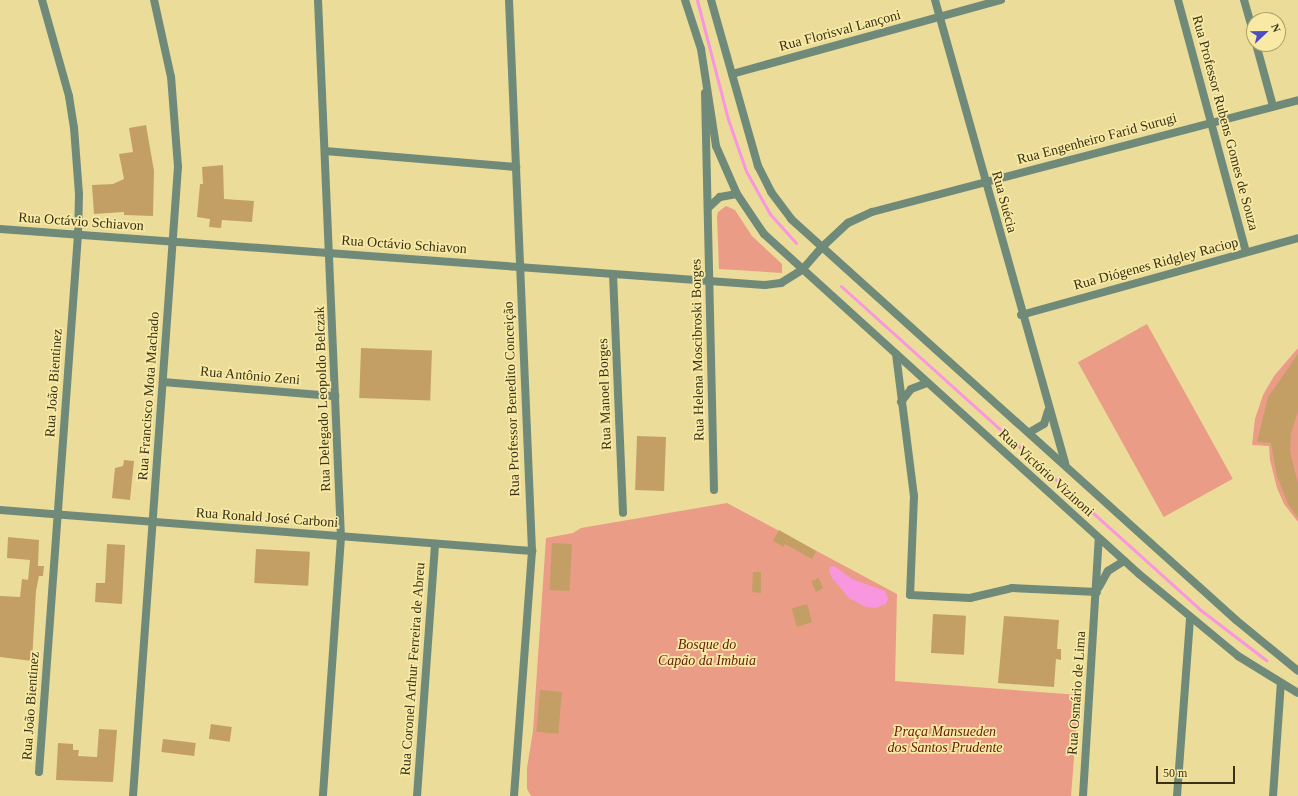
<!DOCTYPE html>
<meta charset="utf-8">
<style>
body{margin:0}
#map{position:relative;width:1298px;height:796px;overflow:hidden;background:#ebdc99;font-family:"Times New Roman",serif}
div>[style]{position:absolute}
.green>*{inset:0;background:#ea9c86;transform-origin:0 0}
.water>*{inset:0;background:#f896df}
.stream>*{height:3px;margin:-1.5px;padding:0 1.5px;transform-origin:1.5px;border-radius:1.5px;background:#f896df}
.building>*{inset:0;background:#c49f65;transform-origin:0 0}
.minor>*{height:8px;margin:-4px;padding:0 4px;transform-origin:4px;border-radius:4px;background:#708a79}
.tertiary>*{height:8px;margin:-4px;padding:0 4px;transform-origin:4px;border-radius:4px;background:#708a79}
span{translate:-50% -50%;white-space:nowrap;text-align:center;line-height:1.15;-webkit-text-stroke:3.5px #f8e9a5;paint-order:stroke}
.street-label{font-size:14px;color:#373115}
.park-label{font-size:14px;color:#631d06;font-style:italic}
.north{position:absolute;left:1246px;top:12px;width:40px;height:40px;box-sizing:border-box;background:#f8e9a5;border:1px solid #ab9f6b;border-radius:50%;rotate:68deg;font-size:11px;font-weight:700;line-height:16px;text-align:center;color:#373115}
.north::after{content:'';display:block;margin:auto;width:14px;height:18px;background:#4c4dc3;clip-path:polygon(50% 0,100% 100%,50% 72%,0 100%)}
.scale{position:absolute;left:1156px;top:766px;width:79px;height:18px;box-sizing:border-box;border:2px solid #373115;border-top:0;padding-left:5px;font-size:12px;line-height:14px;white-space:nowrap;color:#373115;-webkit-text-stroke:3px #f8e9a5;paint-order:stroke}
</style>
<div id="map">
<div class="green">
<i style="clip-path:polygon(726px 206px,735px 210px,752px 236px,782px 264px,782px 273px,719px 269px,717px 216px,718px 212px)"></i>
<i style="left:1147px;top:324px;width:177px;height:79px;rotate:61deg"></i>
<i style="clip-path:polygon(1298px 348px,1298px 522px,1284px 504px,1277px 488px,1270px 460px,1269px 446px,1252px 445px,1255px 419px,1263px 395px,1274px 376px)"></i>
<i style="clip-path:polygon(727px 503px,897px 594px,895px 681px,1079px 695px,1071px 796px,531px 796px,527px 789px,527px 768px,533px 731px,546px 538px,573px 533px,581px 528px)"></i>
</div>
<div class="water">
<i style="clip-path:polygon(834px 566px,852px 579px,885px 591px,888px 598px,886px 604px,875px 608px,866px 607px,849px 598px,832px 578px,829px 571px,830px 567px)"></i>
</div>
<div class="stream">
<i style="left:697px;top:0;width:123px;rotate:75.4deg"></i>
<i style="left:728px;top:119px;width:55px;rotate:70.9deg"></i>
<i style="left:746px;top:171px;width:49px;rotate:60.8deg"></i>
<i style="left:770px;top:214px;width:39px;rotate:48deg"></i>
<i style="left:841px;top:286px;width:481px;rotate:42deg"></i>
<i style="left:1198px;top:608px;width:86px;rotate:37.4deg"></i>
</div>
<div class="building">
<i style="clip-path:polygon(146px 125px,154px 171px,153px 216px,124px 215px,124px 212px,94px 214px,92px 185px,113px 184px,124px 179px,119px 154px,133px 152px,129px 128px)"></i>
<i style="clip-path:polygon(223px 165px,224px 199px,254px 201px,252px 222px,222px 220px,221px 228px,209px 227px,210px 219px,197px 217px,200px 184px,203px 184px,202px 167px)"></i>
<i style="left:361px;top:348px;width:71px;height:50px;rotate:2deg"></i>
<i style="clip-path:polygon(1298px 354px,1298px 412px,1291px 433px,1290px 451px,1298px 484px,1298px 518px,1288px 504px,1277px 476px,1271px 443px,1257px 442px,1268px 397px)"></i>
<i style="left:637px;top:436px;width:29px;height:54px;rotate:2deg"></i>
<i style="clip-path:polygon(124px 460px,134px 461px,130px 500px,112px 498px,115px 468px,123px 466px)"></i>
<i style="clip-path:polygon(779px 530px,816px 551px,812px 559px,785px 544px,784px 547px,773px 541px)"></i>
<i style="clip-path:polygon(8px 537px,39px 540px,38px 566px,44px 566px,43px 576px,39px 576px,36px 591px,32px 661px,0 657px,0 596px,20px 597px,22px 579px,28px 580px,30px 560px,7px 558px)"></i>
<i style="left:552px;top:543px;width:20px;height:47px;rotate:3deg"></i>
<i style="clip-path:polygon(107px 544px,125px 545px,122px 604px,95px 602px,96px 583px,105px 583px)"></i>
<i style="left:256px;top:549px;width:54px;height:34px;rotate:3deg"></i>
<i style="clip-path:polygon(753px 572px,761px 572px,761px 593px,752px 592px)"></i>
<i style="clip-path:polygon(819px 578px,823px 588px,816px 592px,811px 581px)"></i>
<i style="left:807px;top:604px;width:19px;height:16px;rotate:74deg"></i>
<i style="left:933px;top:614px;width:33px;height:39px;rotate:3deg"></i>
<i style="clip-path:polygon(1004px 616px,1059px 620px,1057px 649px,1061px 649px,1061px 660px,1056px 659px,1054px 687px,998px 683px)"></i>
<i style="left:540px;top:690px;width:22px;height:42px;rotate:5deg"></i>
<i style="left:211px;top:724px;width:21px;height:15px;rotate:8deg"></i>
<i style="clip-path:polygon(99px 729px,117px 730px,113px 782px,56px 780px,58px 743px,73px 744px,73px 750px,79px 750px,78px 756px,97px 757px)"></i>
<i style="left:163px;top:739px;width:33px;height:13px;rotate:7deg"></i>
</div>
<div class="minor">
<i style="left:509px;top:0;width:551px;rotate:87.61deg"></i>
<i style="left:532px;top:551px;width:246px;rotate:94.2deg"></i>
<i style="left:1178px;top:0;width:261px;rotate:74.9deg"></i>
<i style="left:1244px;top:0;width:37px;rotate:74deg"></i>
<i style="left:1256px;top:44px;width:64px;rotate:74.7deg"></i>
<i style="left:732px;top:74px;width:279px;rotate:-15.4deg"></i>
<i style="left:705px;top:93px;width:397px;rotate:88.7deg"></i>
<i style="left:325px;top:151px;width:192px;rotate:4.8deg"></i>
<i style="left:708px;top:208px;width:16px;rotate:-43deg"></i>
<i style="left:720px;top:197px;width:17px;rotate:-10deg"></i>
<i style="left:0;top:229px;width:767px;rotate:4.19deg"></i>
<i style="left:765px;top:285px;width:16px;rotate:-7deg"></i>
<i style="left:781px;top:283px;width:25px;rotate:-32deg"></i>
<i style="left:821px;top:248px;width:37px;rotate:-43deg"></i>
<i style="left:848px;top:223px;width:26px;rotate:-25deg"></i>
<i style="left:872px;top:212px;width:440px;rotate:-14.7deg"></i>
<i style="left:613px;top:274px;width:239px;rotate:87.6deg"></i>
<i style="left:1021px;top:315px;width:288px;rotate:-15.5deg"></i>
<i style="left:896px;top:354px;width:143px;rotate:82.8deg"></i>
<i style="left:914px;top:496px;width:99px;rotate:92.3deg"></i>
<i style="left:910px;top:595px;width:60px;rotate:2.9deg"></i>
<i style="left:970px;top:598px;width:43px;rotate:-13.4deg"></i>
<i style="left:1012px;top:588px;width:85px;rotate:2.7deg"></i>
<i style="left:163px;top:382px;width:173px;rotate:4.7deg"></i>
<i style="left:901px;top:402px;width:16px;rotate:-52deg"></i>
<i style="left:911px;top:389px;width:17px;rotate:-21deg"></i>
<i style="left:0;top:510px;width:534px;rotate:4.41deg"></i>
<i style="left:39px;top:772px;width:538px;rotate:-85.85deg"></i>
<i style="left:78px;top:235px;width:41px;rotate:-88.6deg"></i>
<i style="left:79px;top:194px;width:66px;rotate:-94.3deg"></i>
<i style="left:74px;top:128px;width:32px;rotate:-99deg"></i>
<i style="left:69px;top:96px;width:100px;rotate:-105.7deg"></i>
<i style="left:417px;top:796px;width:253px;rotate:-85.9deg"></i>
<i style="left:1177px;top:796px;width:179px;rotate:-85.8deg"></i>
</div>
<div class="tertiary">
<i style="left:318px;top:0;width:537px;rotate:87.55deg"></i>
<i style="left:341px;top:537px;width:260px;rotate:94deg"></i>
<i style="left:685px;top:0;width:52px;rotate:71.9deg"></i>
<i style="left:701px;top:49px;width:98px;rotate:81.2deg"></i>
<i style="left:716px;top:146px;width:52px;rotate:66.4deg"></i>
<i style="left:737px;top:194px;width:48px;rotate:56deg"></i>
<i style="left:764px;top:234px;width:506px;rotate:42.2deg"></i>
<i style="left:1139px;top:574px;width:129px;rotate:39.6deg"></i>
<i style="left:1238px;top:656px;width:70px;rotate:31.7deg"></i>
<i style="left:711px;top:0;width:173px;rotate:74.2deg"></i>
<i style="left:758px;top:166px;width:29px;rotate:63deg"></i>
<i style="left:771px;top:192px;width:34px;rotate:53deg"></i>
<i style="left:791px;top:219px;width:599px;rotate:42.02deg"></i>
<i style="left:1236px;top:620px;width:80px;rotate:39.4deg"></i>
<i style="left:935px;top:0;width:481px;rotate:74.3deg"></i>
<i style="left:802px;top:270px;width:29px;rotate:-49deg"></i>
<i style="left:1030px;top:432px;width:16px;rotate:-30deg"></i>
<i style="left:1044px;top:424px;width:14px;rotate:-73deg"></i>
<i style="left:1099px;top:587px;width:18px;rotate:-61deg"></i>
<i style="left:1108px;top:571px;width:19px;rotate:-32deg"></i>
<i style="left:133px;top:796px;width:631px;rotate:-85.91deg"></i>
<i style="left:178px;top:167px;width:90px;rotate:-94.4deg"></i>
<i style="left:171px;top:77px;width:79px;rotate:-102.4deg"></i>
<i style="left:1083px;top:796px;width:258px;rotate:-86.5deg"></i>
<i style="left:1273px;top:796px;width:113px;rotate:-86deg"></i>
</div>
<div class="street-label">
<span style="left:840px;top:31px;rotate:-15deg">Rua Florisval Lançoni</span>
<span style="left:1225px;top:123px;rotate:75deg">Rua Professor Rubens Gomes de Souza</span>
<span style="left:1097px;top:139px;rotate:-15deg">Rua Engenheiro Farid Surugi</span>
<span style="left:1004px;top:202px;rotate:75deg">Rua Suécia</span>
<span style="left:81px;top:222px;rotate:4deg">Rua Octávio Schiavon</span>
<span style="left:404px;top:245px;rotate:4deg">Rua Octávio Schiavon</span>
<span style="left:1156px;top:264px;rotate:-15deg">Rua Diógenes Ridgley Raciop</span>
<span style="left:698px;top:350px;rotate:-91deg">Rua Helena Moscibroski Borges</span>
<span style="left:250px;top:376px;rotate:5deg">Rua Antônio Zeni</span>
<span style="left:54px;top:383px;rotate:-86deg">Rua João Bientinez</span>
<span style="left:605px;top:394px;rotate:-92deg">Rua Manoel Borges</span>
<span style="left:149px;top:396px;rotate:-86deg">Rua Francisco Mota Machado</span>
<span style="left:323px;top:399px;rotate:-92deg">Rua Delegado Leopoldo Belczak</span>
<span style="left:512px;top:399px;rotate:-92deg">Rua Professor Benedito Conceição</span>
<span style="left:1046px;top:473px;rotate:42deg">Rua Victório Vizinoni</span>
<span style="left:267px;top:518px;rotate:4deg">Rua Ronald José Carboni</span>
<span style="left:413px;top:669px;rotate:-86deg">Rua Coronel Arthur Ferreira de Abreu</span>
<span style="left:1077px;top:693px;rotate:-86deg">Rua Osmário de Lima</span>
<span style="left:31px;top:706px;rotate:-86deg">Rua João Bientinez</span>
</div>
<div class="park-label">
<span style="left:707px;top:653px">Bosque do<br>Capão da Imbuia</span>
<span style="left:945px;top:740px">Praça Mansueden<br>dos Santos Prudente</span>
</div>
<div class="north">N</div>
<div class="scale">50 m</div>
</div>
